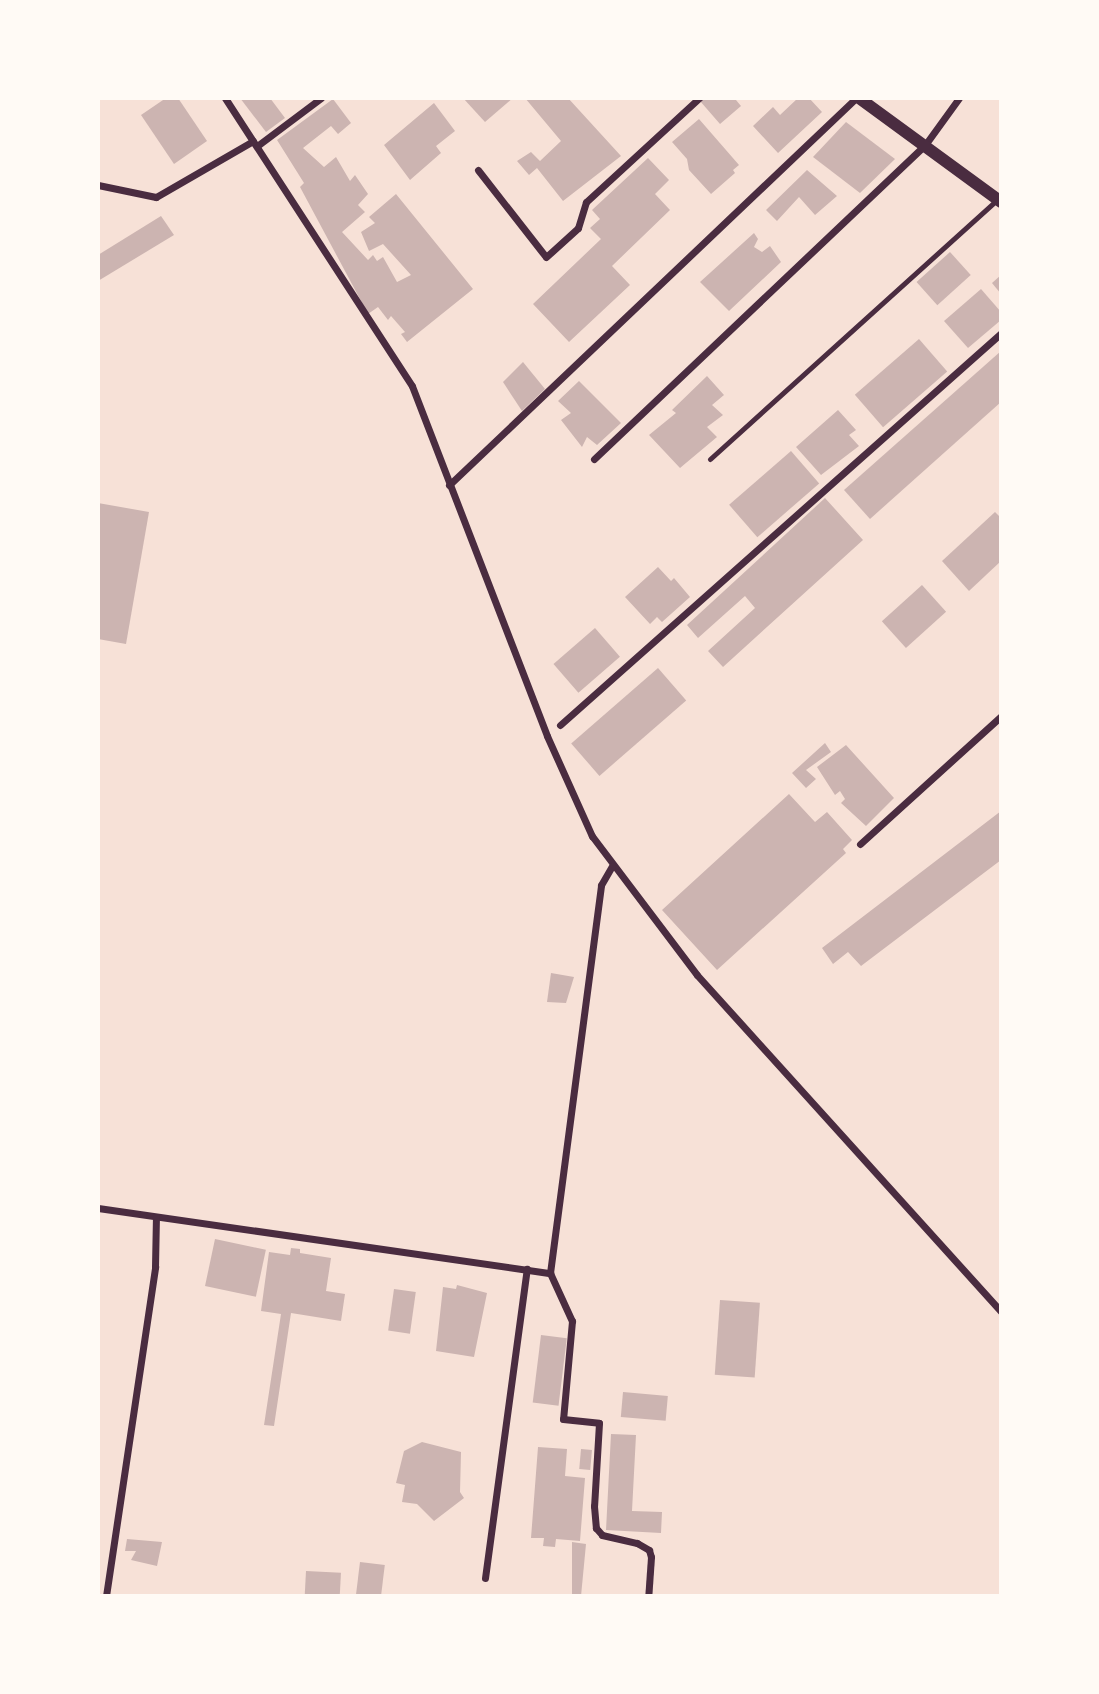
<!DOCTYPE html>
<style>
body{margin:0}
#map{position:relative;width:1099px;height:1694px;overflow:hidden;background:#f7e1d7;font-family:Karla,sans-serif}
div>[style]{position:absolute}
.building>*{inset:0;background:#ccb4b1;transform-origin:0 0}
.service>*{height:5px;margin:-2.5px;padding:0 2.5px;transform-origin:2.5px;border-radius:2.5px;background:#4a2c40}
.minor>*{height:7px;margin:-3.5px;padding:0 3.5px;transform-origin:3.5px;border-radius:3.5px;background:#4a2c40}
.tertiary>*{height:12px;margin:-6px;padding:0 6px;transform-origin:6px;border-radius:6px;background:#4a2c40}
span{translate:-50% -50%;white-space:nowrap;text-align:center;line-height:1.15;-webkit-text-stroke:5px #fffaf5;paint-order:stroke}
.frame{position:absolute;inset:0;border:100px solid #fffaf5;pointer-events:none}
</style>
<div id="map">
<div class="building">
<i style="clip-path:polygon(166px 98px,178px 98px,207px 141px,174px 164px,141px 115px)"></i>
<i style="clip-path:polygon(240px 98px,270px 98px,285px 118px,266px 132px)"></i>
<i style="clip-path:polygon(463px 98px,513px 98px,485px 122px)"></i>
<i style="clip-path:polygon(525px 98px,568px 98px,621px 156px,563px 201px,537px 168px,529px 175px,517px 161px,531px 152px,540px 161px,561px 141px)"></i>
<i style="clip-path:polygon(703px 98px,739px 98px,736px 100px,741px 106px,720px 124px,700px 101px)"></i>
<i style="clip-path:polygon(798px 98px,809px 98px,822px 112px,778px 153px,753px 126px,773px 107px,780px 115px)"></i>
<i style="clip-path:polygon(333px 99px,351px 123px,338px 134px,331px 126px,303px 148px,324px 167px,336px 157px,350px 181px,355px 175px,368px 194px,358px 205px,365px 212px,342px 232px,368px 260px,373px 255px,377px 261px,383px 257px,397px 282px,411px 275px,383px 244px,369px 251px,361px 232px,375px 223px,369px 217px,396px 194px,473px 289px,407px 342px,401px 334px,405px 332px,391px 316px,388px 320px,378px 307px,368px 314px,300px 187px,304px 183px,277px 140px)"></i>
<i style="clip-path:polygon(434px 103px,455px 131px,436px 146px,441px 153px,410px 180px,384px 145px)"></i>
<i style="clip-path:polygon(699px 119px,739px 165px,733px 170px,735px 173px,711px 194px,689px 170px,687px 159px,672px 142px)"></i>
<i style="clip-path:polygon(846px 122px,895px 159px,860px 193px,813px 157px)"></i>
<i style="clip-path:polygon(648px 158px,669px 180px,655px 194px,670px 210px,612px 266px,630px 285px,569px 342px,533px 304px,601px 239px,590px 228px,600px 219px,592px 210px)"></i>
<i style="clip-path:polygon(807px 170px,837px 196px,815px 215px,799px 197px,777px 221px,766px 210px)"></i>
<i style="clip-path:polygon(161px 216px,174px 235px,98px 281px,98px 255px)"></i>
<i style="clip-path:polygon(754px 233px,758px 239px,754px 247px,762px 252px,770px 246px,781px 262px,729px 311px,700px 282px)"></i>
<i style="left:950px;top:252px;width:31px;height:45px;rotate:48deg"></i>
<i style="clip-path:polygon(1001px 275px,1001px 294px,992px 283px)"></i>
<i style="clip-path:polygon(981px 289px,1001px 312px,1001px 320px,968px 348px,944px 321px)"></i>
<i style="left:919px;top:339px;width:43px;height:85px;rotate:49deg"></i>
<i style="clip-path:polygon(1001px 351px,1001px 402px,870px 519px,844px 490px)"></i>
<i style="clip-path:polygon(523px 362px,545px 389px,522px 411px,503px 382px)"></i>
<i style="clip-path:polygon(707px 376px,724px 395px,712px 405px,723px 415px,707px 427px,717px 437px,680px 468px,649px 435px,676px 413px,672px 410px)"></i>
<i style="clip-path:polygon(579px 381px,621px 423px,597px 445px,587px 437px,582px 447px,561px 420px,571px 413px,558px 401px)"></i>
<i style="clip-path:polygon(838px 410px,856px 430px,849px 435px,859px 446px,821px 475px,796px 447px)"></i>
<i style="left:791px;top:451px;width:43px;height:82px;rotate:49deg"></i>
<i style="clip-path:polygon(825px 498px,863px 540px,723px 667px,708px 651px,755px 608px,745px 596px,698px 638px,687px 625px)"></i>
<i style="clip-path:polygon(98px 503px,149px 512px,126px 644px,98px 639px)"></i>
<i style="clip-path:polygon(995px 512px,1001px 518px,1001px 561px,969px 591px,942px 561px)"></i>
<i style="clip-path:polygon(658px 567px,671px 581px,674px 578px,690px 597px,662px 622px,657px 617px,650px 624px,625px 597px)"></i>
<i style="left:922px;top:585px;width:36px;height:54px;rotate:48deg"></i>
<i style="left:595px;top:628px;width:38px;height:55px;rotate:49deg"></i>
<i style="left:658px;top:668px;width:43px;height:115px;rotate:49deg"></i>
<i style="clip-path:polygon(825px 743px,831px 752px,806px 770px,816px 779px,806px 788px,792px 773px)"></i>
<i style="clip-path:polygon(846px 745px,894px 798px,866px 826px,841px 803px,845px 799px,840px 791px,835px 795px,817px 767px)"></i>
<i style="clip-path:polygon(789px 794px,815px 822px,827px 812px,852px 840px,843px 849px,846px 853px,717px 970px,662px 910px)"></i>
<i style="clip-path:polygon(1001px 811px,1001px 860px,861px 966px,848px 952px,833px 964px,822px 948px)"></i>
<i style="clip-path:polygon(551px 973px,574px 977px,566px 1003px,547px 1002px)"></i>
<i style="left:215px;top:1239px;width:52px;height:48px;rotate:12deg"></i>
<i style="clip-path:polygon(291px 1248px,300px 1249px,300px 1253px,331px 1258px,326px 1291px,345px 1294px,341px 1321px,291px 1313px,274px 1426px,264px 1425px,281px 1314px,261px 1311px,269px 1252px,290px 1255px)"></i>
<i style="clip-path:polygon(457px 1285px,487px 1293px,474px 1357px,436px 1351px,443px 1287px,456px 1289px)"></i>
<i style="left:394px;top:1289px;width:22px;height:42px;rotate:8deg"></i>
<i style="left:720px;top:1300px;width:40px;height:75px;rotate:4deg"></i>
<i style="left:541px;top:1335px;width:26px;height:68px;rotate:7deg"></i>
<i style="left:623px;top:1392px;width:45px;height:25px;rotate:5deg"></i>
<i style="clip-path:polygon(611px 1434px,636px 1435px,632px 1511px,662px 1512px,661px 1533px,606px 1530px)"></i>
<i style="clip-path:polygon(422px 1442px,461px 1452px,460px 1492px,464px 1498px,434px 1521px,417px 1504px,402px 1502px,405px 1485px,396px 1483px,404px 1451px)"></i>
<i style="clip-path:polygon(538px 1447px,567px 1449px,565px 1476px,585px 1478px,580px 1541px,556px 1539px,555px 1547px,543px 1546px,544px 1538px,531px 1538px)"></i>
<i style="left:581px;top:1449px;width:11px;height:20px;rotate:5deg"></i>
<i style="clip-path:polygon(127px 1539px,162px 1542px,157px 1566px,131px 1560px,136px 1551px,125px 1551px)"></i>
<i style="clip-path:polygon(572px 1542px,586px 1544px,581px 1596px,572px 1596px)"></i>
<i style="left:360px;top:1562px;width:25px;height:34px;rotate:7deg"></i>
<i style="left:306px;top:1571px;width:35px;height:25px;rotate:3deg"></i>
</div>
<div class="service">
<i style="left:710px;top:459px;width:387px;rotate:-42.1deg"></i>
</div>
<div class="minor">
<i style="left:225px;top:98px;width:343px;rotate:57deg"></i>
<i style="left:412px;top:386px;width:375px;rotate:68.9deg"></i>
<i style="left:547px;top:736px;width:110px;rotate:65.8deg"></i>
<i style="left:592px;top:836px;width:174px;rotate:52.9deg"></i>
<i style="left:697px;top:975px;width:454px;rotate:47.9deg"></i>
<i style="left:257px;top:146px;width:80px;rotate:-36.9deg"></i>
<i style="left:478px;top:170px;width:110px;rotate:52deg"></i>
<i style="left:546px;top:257px;width:43px;rotate:-42.2deg"></i>
<i style="left:578px;top:228px;width:27px;rotate:-73deg"></i>
<i style="left:586px;top:202px;width:154px;rotate:-42.6deg"></i>
<i style="left:98px;top:185px;width:59px;rotate:11.7deg"></i>
<i style="left:156px;top:197px;width:112px;rotate:-30deg"></i>
<i style="left:594px;top:459px;width:456px;rotate:-43.5deg"></i>
<i style="left:925px;top:145px;width:58px;rotate:-54.1deg"></i>
<i style="left:449px;top:485px;width:562px;rotate:-43.56deg"></i>
<i style="left:560px;top:725px;width:590px;rotate:-41.63deg"></i>
<i style="left:860px;top:844px;width:190px;rotate:-42.2deg"></i>
<i style="left:98px;top:1208px;width:457px;rotate:8.2deg"></i>
<i style="left:550px;top:1273px;width:391px;rotate:-82.5deg"></i>
<i style="left:601px;top:885px;width:22px;rotate:-60deg"></i>
<i style="left:550px;top:1273px;width:53px;rotate:65.4deg"></i>
<i style="left:572px;top:1321px;width:98px;rotate:95.2deg"></i>
<i style="left:563px;top:1419px;width:36px;rotate:6deg"></i>
<i style="left:599px;top:1423px;width:83px;rotate:93.4deg"></i>
<i style="left:594px;top:1506px;width:22px;rotate:85deg"></i>
<i style="left:596px;top:1528px;width:9px;rotate:49deg"></i>
<i style="left:602px;top:1535px;width:36px;rotate:13deg"></i>
<i style="left:637px;top:1543px;width:14px;rotate:30deg"></i>
<i style="left:649px;top:1550px;width:7px;rotate:74deg"></i>
<i style="left:651px;top:1557px;width:39px;rotate:94deg"></i>
<i style="left:485px;top:1578px;width:312px;rotate:-82.3deg"></i>
<i style="left:106px;top:1596px;width:333px;rotate:-81.5deg"></i>
<i style="left:155px;top:1267px;width:50px;rotate:-88.9deg"></i>
</div>
<div class="tertiary">
<i style="left:859px;top:98px;width:176px;rotate:36.2deg"></i>
</div>
<div class="frame"></div>
</div>
